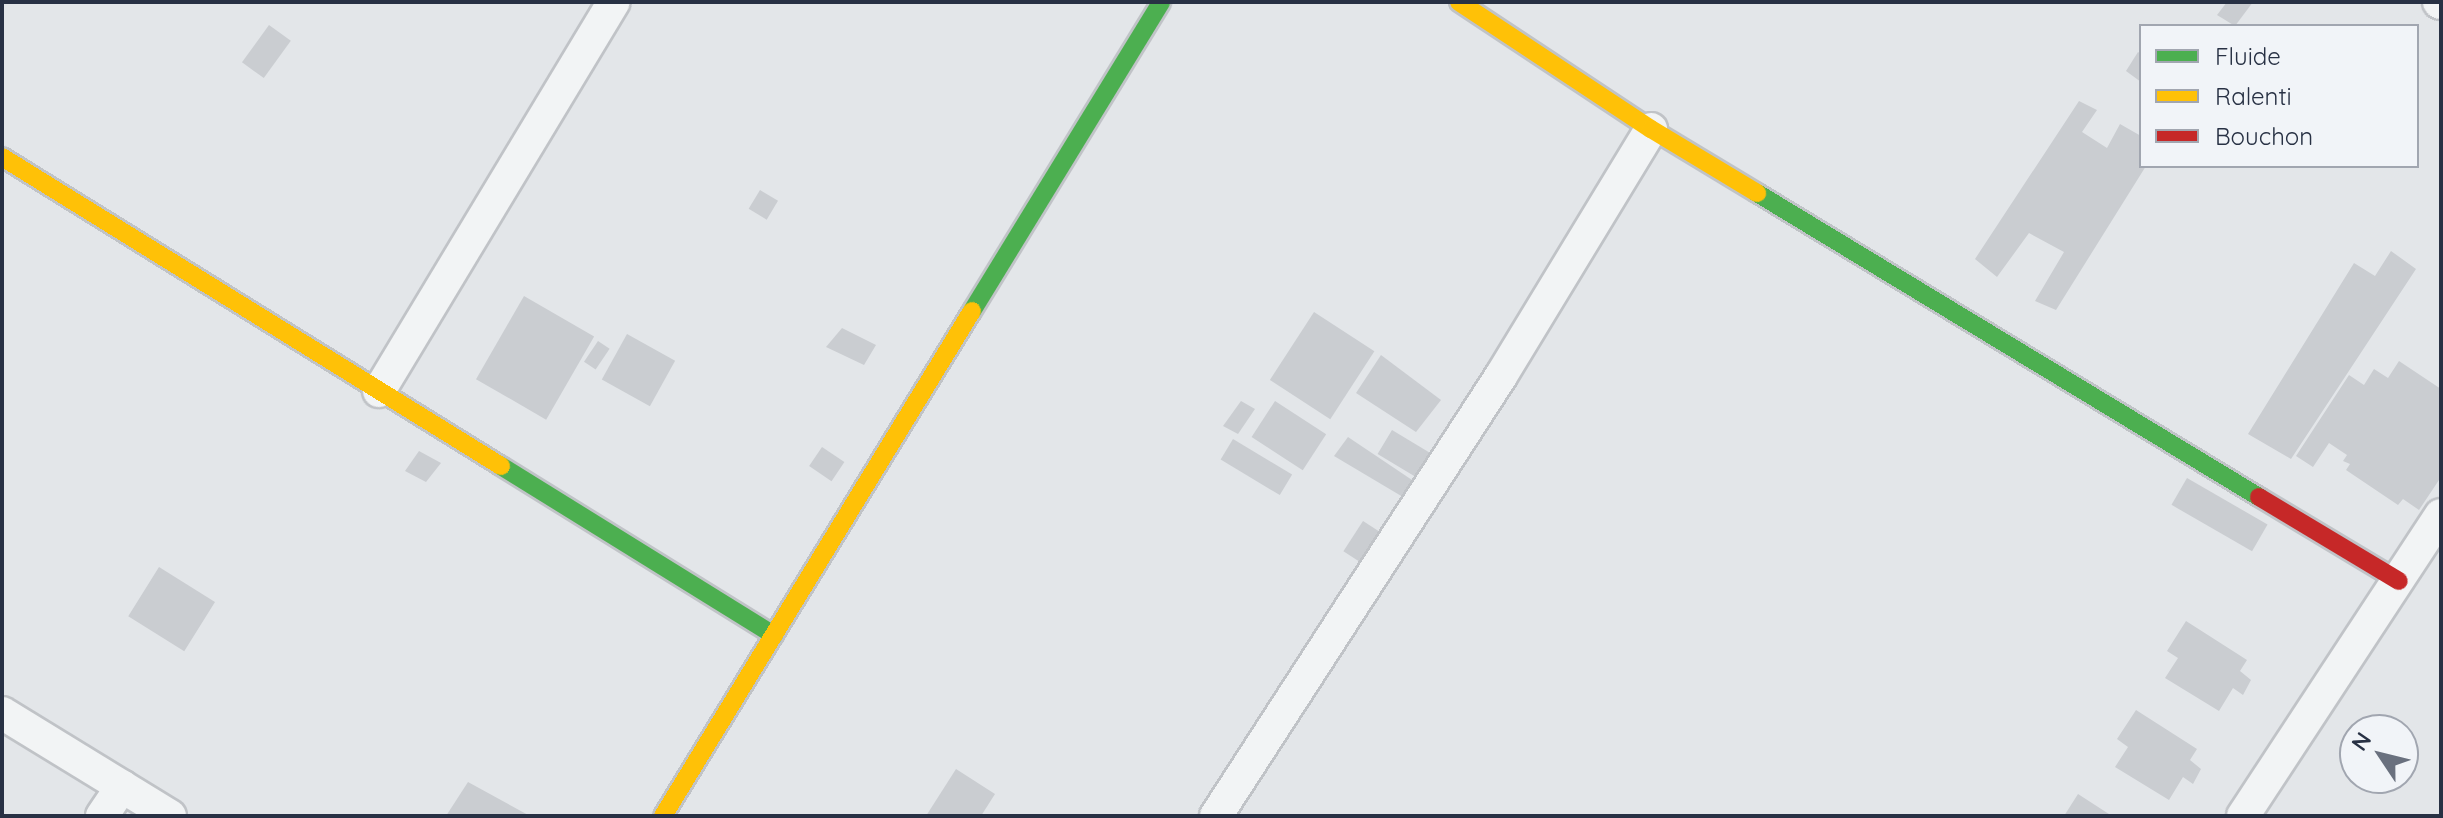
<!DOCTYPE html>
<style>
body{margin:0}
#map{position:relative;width:2443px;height:818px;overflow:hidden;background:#e3e6e9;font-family:Quicksand,sans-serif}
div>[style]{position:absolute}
.building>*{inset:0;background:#cacdd1;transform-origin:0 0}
.roads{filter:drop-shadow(2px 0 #c0c3c7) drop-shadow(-2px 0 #c0c3c7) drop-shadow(0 2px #c0c3c7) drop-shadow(0 -2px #c0c3c7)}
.street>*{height:32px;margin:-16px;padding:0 16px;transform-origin:16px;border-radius:16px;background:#f2f4f5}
.fast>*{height:18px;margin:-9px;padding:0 9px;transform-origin:9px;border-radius:9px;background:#4caf50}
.slow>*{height:18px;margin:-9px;padding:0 9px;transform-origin:9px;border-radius:9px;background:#ffc107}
.jam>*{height:18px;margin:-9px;padding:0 9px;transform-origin:9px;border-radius:9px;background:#c62828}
span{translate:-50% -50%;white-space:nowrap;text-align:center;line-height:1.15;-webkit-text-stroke:6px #f1f4f8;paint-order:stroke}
.frame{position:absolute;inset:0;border:4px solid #283144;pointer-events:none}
.legend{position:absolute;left:2139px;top:24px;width:280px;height:144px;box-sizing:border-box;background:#f1f4f8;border:2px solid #a1a6b0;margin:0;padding:10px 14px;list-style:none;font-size:24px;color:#283144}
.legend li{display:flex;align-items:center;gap:16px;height:40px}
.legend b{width:40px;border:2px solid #a1a6b0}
.north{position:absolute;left:2339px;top:714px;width:80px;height:80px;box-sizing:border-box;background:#f1f4f8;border:2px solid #a1a6b0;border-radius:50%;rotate:305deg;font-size:22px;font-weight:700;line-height:32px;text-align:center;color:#283144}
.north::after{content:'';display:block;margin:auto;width:28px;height:36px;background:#69707e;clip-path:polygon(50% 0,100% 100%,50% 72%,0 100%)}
</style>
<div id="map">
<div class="building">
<i style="clip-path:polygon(2227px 2px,2253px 2px,2235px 26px,2217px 15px)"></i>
<i style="left:269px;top:25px;width:27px;height:46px;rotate:36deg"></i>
<i style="clip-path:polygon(2138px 52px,2141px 54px,2141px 82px,2126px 71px)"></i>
<i style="clip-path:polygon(2079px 101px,2097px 110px,2082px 132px,2107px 148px,2120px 124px,2141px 136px,2141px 166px,2146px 166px,2056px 310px,2035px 301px,2064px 252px,2029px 233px,1997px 277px,1975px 259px)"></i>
<i style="left:760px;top:190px;width:21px;height:22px;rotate:31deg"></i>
<i style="clip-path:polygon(2391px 251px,2416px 269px,2291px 459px,2248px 434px,2354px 263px,2375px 276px)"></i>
<i style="left:524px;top:296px;width:81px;height:96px;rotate:30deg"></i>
<i style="left:1314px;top:312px;width:72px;height:81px;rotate:33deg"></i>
<i style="clip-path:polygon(842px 328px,876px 345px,864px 365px,826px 347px)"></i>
<i style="left:627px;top:334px;width:55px;height:52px;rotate:29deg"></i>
<i style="left:598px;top:341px;width:14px;height:25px;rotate:34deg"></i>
<i style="clip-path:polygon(1381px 355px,1441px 400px,1416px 432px,1356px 393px)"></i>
<i style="clip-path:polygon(2399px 361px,2441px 389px,2441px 477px,2419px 510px,2403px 499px,2398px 505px,2346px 470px,2350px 464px,2343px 461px,2347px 455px,2329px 443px,2313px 467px,2296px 456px,2349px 375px,2364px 385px,2374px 369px,2388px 378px)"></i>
<i style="clip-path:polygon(1241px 401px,1255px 409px,1238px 434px,1223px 426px)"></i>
<i style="left:1275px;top:401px;width:61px;height:43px;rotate:33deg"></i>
<i style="left:1392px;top:430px;width:48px;height:28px;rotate:31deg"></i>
<i style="clip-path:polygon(1348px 437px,1418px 484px,1408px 500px,1334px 456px)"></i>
<i style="left:1233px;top:439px;width:69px;height:24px;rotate:31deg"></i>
<i style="left:822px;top:447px;width:27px;height:23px;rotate:34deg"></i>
<i style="clip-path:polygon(419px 451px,441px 463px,426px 482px,405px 471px)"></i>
<i style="left:2187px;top:478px;width:93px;height:31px;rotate:30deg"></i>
<i style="left:1363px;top:521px;width:30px;height:36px;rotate:33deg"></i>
<i style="left:159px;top:567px;width:66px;height:58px;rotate:32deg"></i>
<i style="clip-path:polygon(2186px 621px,2247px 660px,2240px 671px,2251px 680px,2243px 695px,2233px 688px,2219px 711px,2165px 678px,2178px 658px,2167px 651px)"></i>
<i style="clip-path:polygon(2136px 710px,2197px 749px,2190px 760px,2201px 769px,2193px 784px,2183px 777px,2169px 800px,2115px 767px,2128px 747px,2117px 739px)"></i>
<i style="clip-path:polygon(956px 769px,995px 794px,981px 816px,926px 816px)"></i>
<i style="clip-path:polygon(468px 782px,530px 816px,446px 816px)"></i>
<i style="clip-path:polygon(2078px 794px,2112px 816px,2064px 816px)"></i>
</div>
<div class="roads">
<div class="street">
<i style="left:2439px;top:2px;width:2px;rotate:27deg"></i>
<i style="left:379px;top:391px;width:454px;rotate:-58.9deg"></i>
<i style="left:2px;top:713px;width:197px;rotate:31.5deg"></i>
<i style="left:102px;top:816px;width:36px;rotate:-56deg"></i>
<i style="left:1216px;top:816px;width:524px;rotate:-57.07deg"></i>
<i style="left:1501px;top:376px;width:289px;rotate:-58.7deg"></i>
<i style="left:2243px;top:816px;width:360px;rotate:-56.7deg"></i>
</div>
<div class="fast">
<i style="left:1757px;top:193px;width:587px;rotate:31.2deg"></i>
<i style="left:972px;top:311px;width:362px;rotate:-58.5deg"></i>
<i style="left:501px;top:466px;width:321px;rotate:31.8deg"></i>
</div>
<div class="slow">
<i style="left:1459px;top:2px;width:230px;rotate:33.5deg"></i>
<i style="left:1651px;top:129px;width:124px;rotate:31.1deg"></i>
<i style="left:2px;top:157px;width:587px;rotate:31.77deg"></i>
<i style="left:663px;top:816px;width:592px;rotate:-58.54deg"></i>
</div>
<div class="jam">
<i style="left:2259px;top:497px;width:163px;rotate:31deg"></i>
</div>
</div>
<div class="frame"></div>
<ul class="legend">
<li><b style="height:10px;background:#4caf50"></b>Fluide</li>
<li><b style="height:10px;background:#ffc107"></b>Ralenti</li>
<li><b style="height:10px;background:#c62828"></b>Bouchon</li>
</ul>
<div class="north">N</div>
</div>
